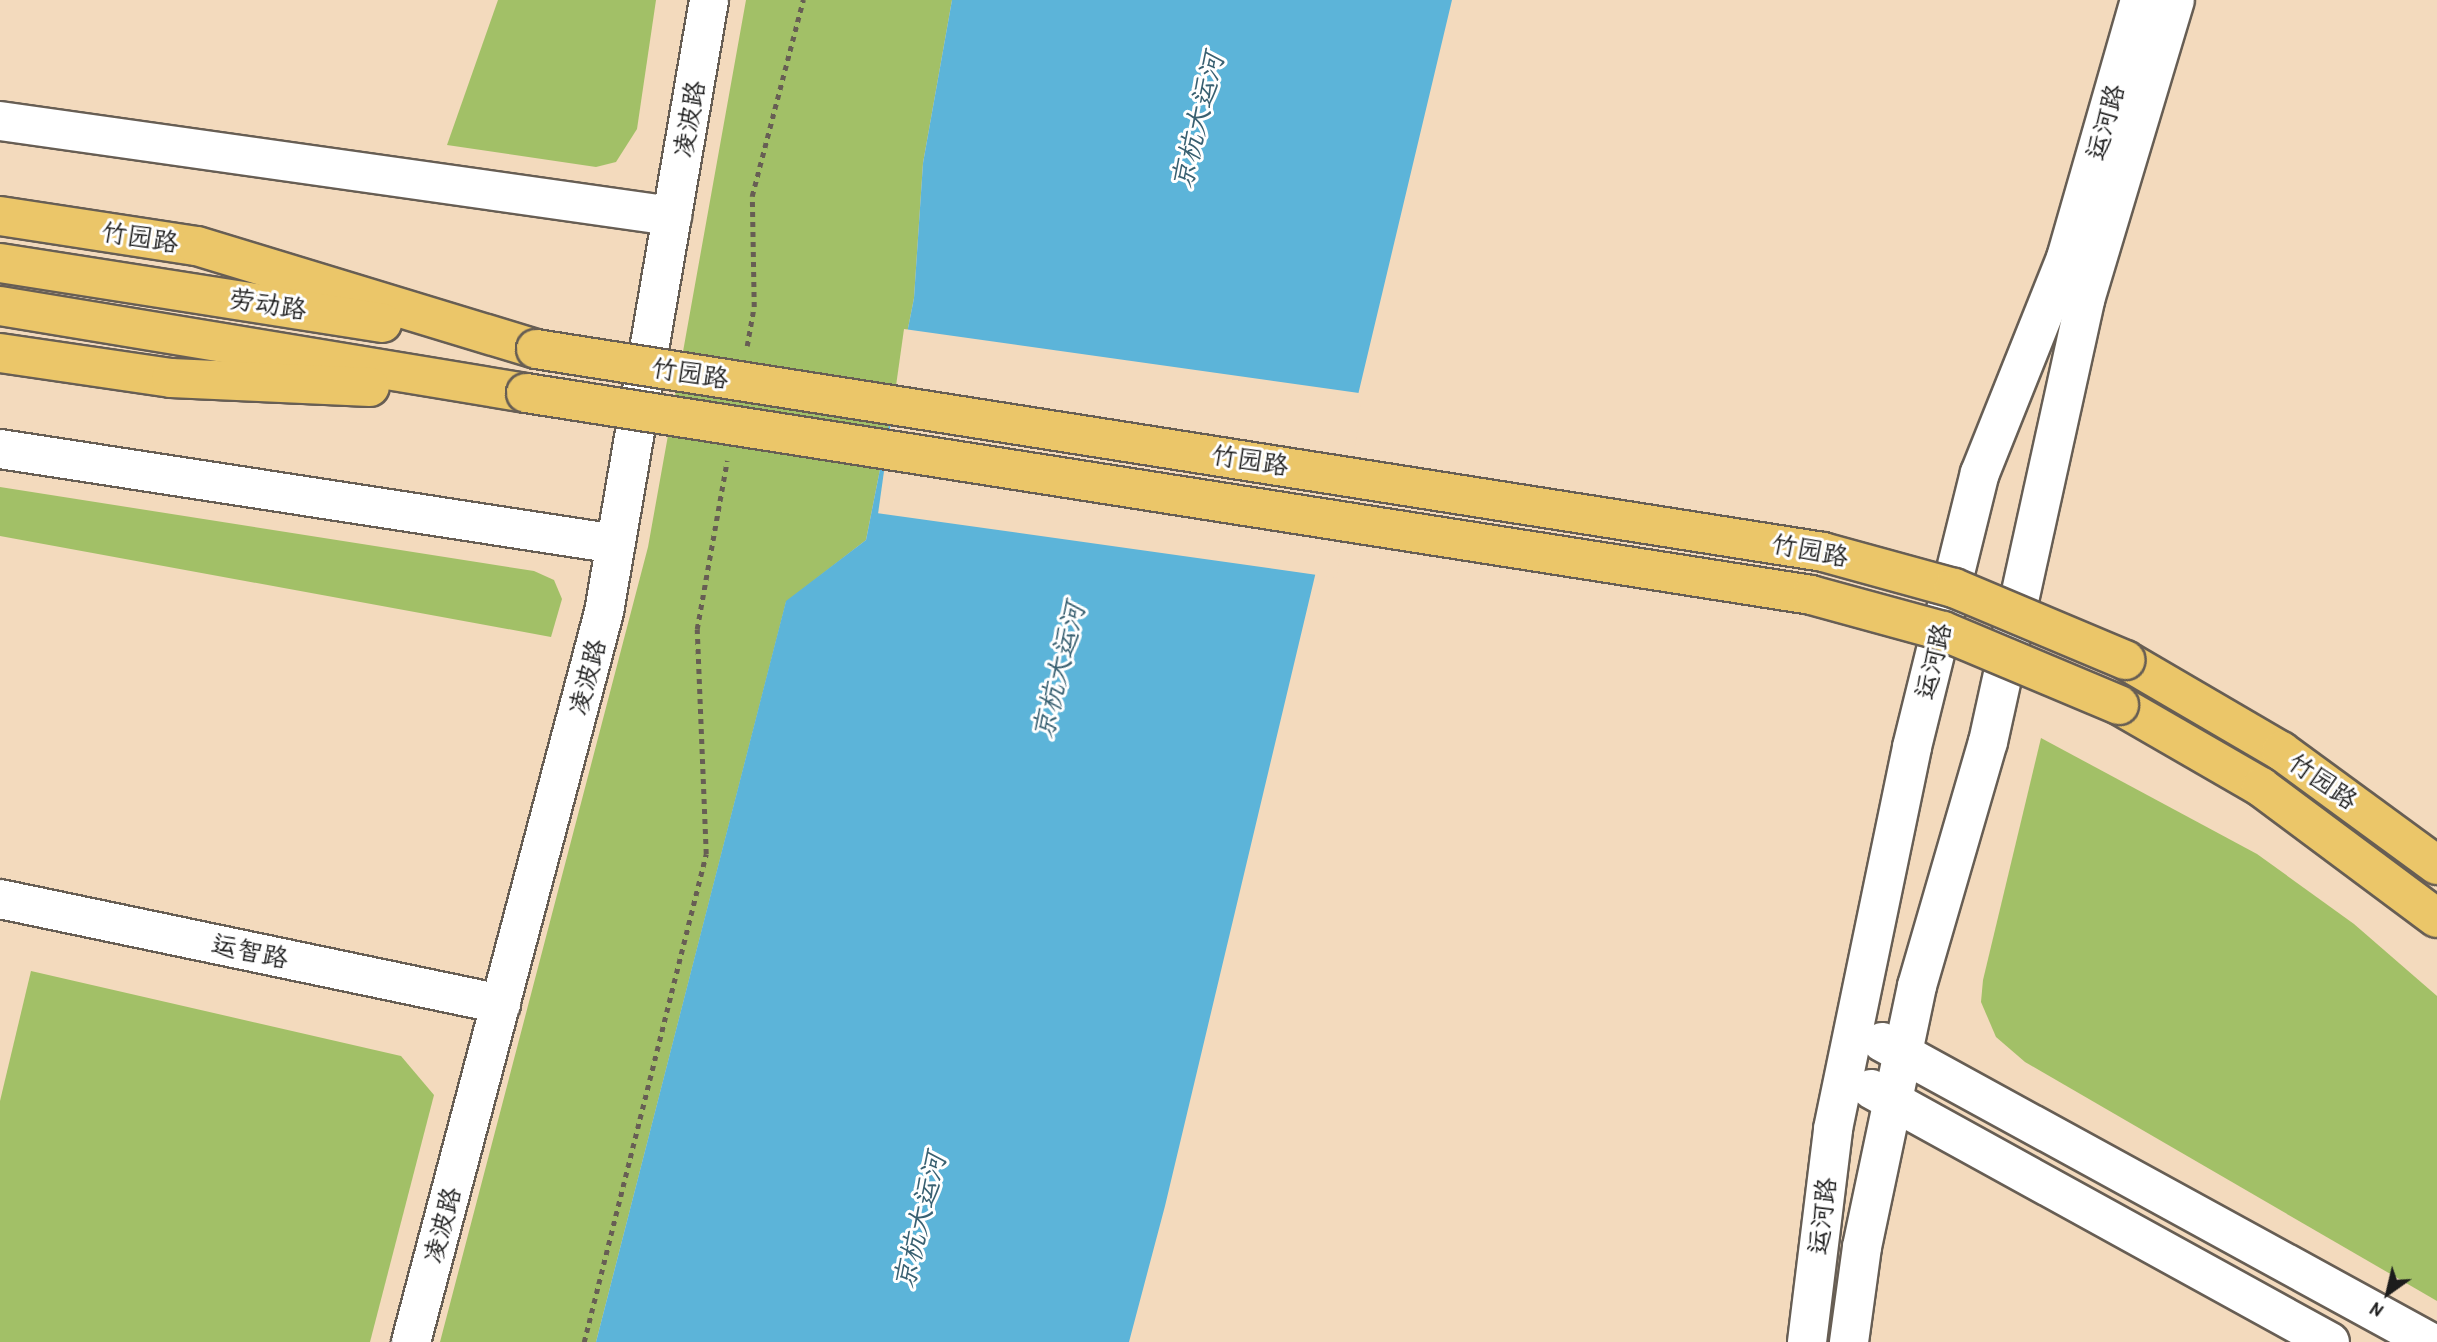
<!DOCTYPE html>
<meta charset="utf-8">
<style>
body{margin:0}
#map{position:relative;width:2437px;height:1342px;overflow:hidden;background:#f3dabd;font-family:"Patrick Hand","LXGW WenKai TC",sans-serif}
div>[style]{position:absolute}
.green>*{inset:0;background:#a2c067}
.water>*{inset:0;background:#5cb4d9}
.pier>*{inset:0;background:#f3dabd;transform-origin:0 0}
.path>*{height:4.5px;margin-top:-2.25px;transform-origin:0;background:repeating-linear-gradient(90deg,#675e54 0 5px,transparent 0 10px)}
.roads{filter:drop-shadow(2px 0 #675e54) drop-shadow(-2px 0 #675e54) drop-shadow(0 2px #675e54) drop-shadow(0 -2px #675e54)}
.minor>*{height:38px;margin:-19px;padding:0 19px;transform-origin:19px;border-radius:19px;background:#fff}
.major>*{height:38px;margin:-19px;padding:0 19px;transform-origin:19px;border-radius:19px;background:#ebc669}
.bridges{filter:drop-shadow(2px 0 #675e54) drop-shadow(-2px 0 #675e54) drop-shadow(0 2px #675e54) drop-shadow(0 -2px #675e54)}
.major-bridge>*{height:38px;margin:-19px;padding:0 19px;transform-origin:19px;border-radius:19px;background:#ebc669}
span{translate:-50% -50%;white-space:nowrap;text-align:center;line-height:1.15;-webkit-text-stroke:6px #fff;paint-order:stroke}
.street-label{font-size:26px;color:#1c1c1c}
.water-label{font-size:28px;color:#396071;font-style:italic}
.north{position:absolute;left:2353px;top:1258px;width:70px;height:70px;-webkit-text-stroke:5px #fff;paint-order:stroke;rotate:214deg;font-size:19px;font-weight:700;line-height:28px;text-align:center;color:#1c1c1c}
.north::after{content:'';display:block;margin:auto;width:24px;height:32px;background:#1c1c1c;clip-path:polygon(50% 0,100% 100%,50% 72%,0 100%)}
</style>
<div id="map">
<div class="green">
<i style="clip-path:polygon(498px 0,656px 0,637px 129px,616px 162px,596px 167px,447px 145px)"></i>
<i style="clip-path:polygon(746px 0,952px 0,923px 163px,914px 298px,866px 540px,786px 602px,596px 1342px,440px 1342px,648px 547px)"></i>
<i style="clip-path:polygon(0 487px,534px 571px,554px 580px,562px 599px,551px 637px,0 536px)"></i>
<i style="clip-path:polygon(2041px 738px,2257px 854px,2354px 924px,2437px 996px,2437px 1301px,2025px 1062px,1996px 1037px,1981px 1002px,1983px 980px)"></i>
<i style="clip-path:polygon(31px 971px,401px 1056px,434px 1095px,370px 1342px,0 1342px,0 1101px)"></i>
</div>
<div class="water">
<i style="clip-path:polygon(952px 0,1452px 0,1165px 1206px,1129px 1342px,596px 1342px,786px 601px,866px 540px,914px 298px,923px 163px)"></i>
</div>
<div class="pier">
<i style="left:904px;top:329px;width:463px;height:186px;rotate:8deg"></i>
</div>
<div class="path">
<i style="left:747px;top:346px;width:40px;rotate:-80deg"></i>
<i style="left:754px;top:307px;width:111px;rotate:-91deg"></i>
<i style="left:752px;top:196px;width:203px;rotate:-75.4deg"></i>
<i style="left:584px;top:1342px;width:503px;rotate:-75.96deg"></i>
<i style="left:706px;top:854px;width:225px;rotate:-92.3deg"></i>
<i style="left:697px;top:629px;width:171px;rotate:-79.9deg"></i>
</div>
<div class="roads">
<div class="minor">
<i style="left:0;top:121px;width:679px;rotate:8.05deg"></i>
<i style="left:0;top:449px;width:623px;rotate:8.77deg"></i>
<i style="left:0;top:899px;width:512px;rotate:11.84deg"></i>
<i style="left:1882px;top:1042px;width:625px;rotate:28.7deg"></i>
<i style="left:1871px;top:1089px;width:524px;rotate:28.86deg"></i>
<i style="left:411px;top:1342px;width:755px;rotate:-75.19deg"></i>
<i style="left:604px;top:612px;width:621px;rotate:-80.26deg"></i>
<i style="left:1807px;top:1342px;width:215px;rotate:-83deg"></i>
<i style="left:1833px;top:1129px;width:390px;rotate:-78.3deg"></i>
<i style="left:1912px;top:747px;width:282px;rotate:-76.1deg"></i>
<i style="left:1980px;top:473px;width:232px;rotate:-68.2deg"></i>
<i style="left:2066px;top:258px;width:268px;rotate:-74deg"></i>
<i style="left:1849px;top:1342px;width:96px;rotate:-82.2deg"></i>
<i style="left:1862px;top:1247px;width:267px;rotate:-78.1deg"></i>
<i style="left:1917px;top:986px;width:254px;rotate:-73.8deg"></i>
<i style="left:1988px;top:742px;width:453px;rotate:-77.6deg"></i>
<i style="left:2085px;top:300px;width:313px;rotate:-73.3deg"></i>
</div>
<div class="major">
<i style="left:0;top:216px;width:199px;rotate:8.7deg"></i>
<i style="left:197px;top:246px;width:354px;rotate:16.9deg"></i>
<i style="left:0;top:263px;width:387px;rotate:8.9deg"></i>
<i style="left:0;top:306px;width:533px;rotate:9.39deg"></i>
<i style="left:0;top:353px;width:173px;rotate:8.3deg"></i>
<i style="left:171px;top:378px;width:199px;rotate:2.6deg"></i>
<i style="left:2125px;top:660px;width:181px;rotate:30.3deg"></i>
<i style="left:2281px;top:751px;width:193px;rotate:36.2deg"></i>
<i style="left:2119px;top:705px;width:164px;rotate:30deg"></i>
<i style="left:2261px;top:787px;width:219px;rotate:36.7deg"></i>
</div>
</div>
<div class="bridges">
<div class="major-bridge">
<i style="left:536px;top:349px;width:1303px;rotate:8.96deg"></i>
<i style="left:1823px;top:552px;width:136px;rotate:15.4deg"></i>
<i style="left:1954px;top:588px;width:186px;rotate:22.8deg"></i>
<i style="left:526px;top:393px;width:1301px;rotate:8.93deg"></i>
<i style="left:1811px;top:595px;width:137px;rotate:15.3deg"></i>
<i style="left:1943px;top:631px;width:191px;rotate:22.8deg"></i>
</div>
</div>
<div class="street-label">
<span style="left:689px;top:119px;rotate:-80deg">凌波路</span>
<span style="left:2105px;top:122px;rotate:-74deg">运河路</span>
<span style="left:140px;top:237px;rotate:9deg">竹园路</span>
<span style="left:268px;top:304px;rotate:9deg">劳动路</span>
<span style="left:690px;top:373px;rotate:9deg">竹园路</span>
<span style="left:1250px;top:460px;rotate:9deg">竹园路</span>
<span style="left:1810px;top:550px;rotate:11deg">竹园路</span>
<span style="left:1933px;top:661px;rotate:-76deg">运河路</span>
<span style="left:587px;top:677px;rotate:-75deg">凌波路</span>
<span style="left:2323px;top:781px;rotate:35deg">竹园路</span>
<span style="left:250px;top:951px;rotate:12deg">运智路</span>
<span style="left:1822px;top:1216px;rotate:-83deg">运河路</span>
<span style="left:442px;top:1225px;rotate:-75deg">凌波路</span>
</div>
<div class="water-label">
<span style="left:1197px;top:121px;rotate:-76deg">京杭大运河</span>
<span style="left:1058px;top:671px;rotate:-76deg">京杭大运河</span>
<span style="left:919px;top:1221px;rotate:-76deg">京杭大运河</span>
</div>
<div class="north">N</div>
</div>
